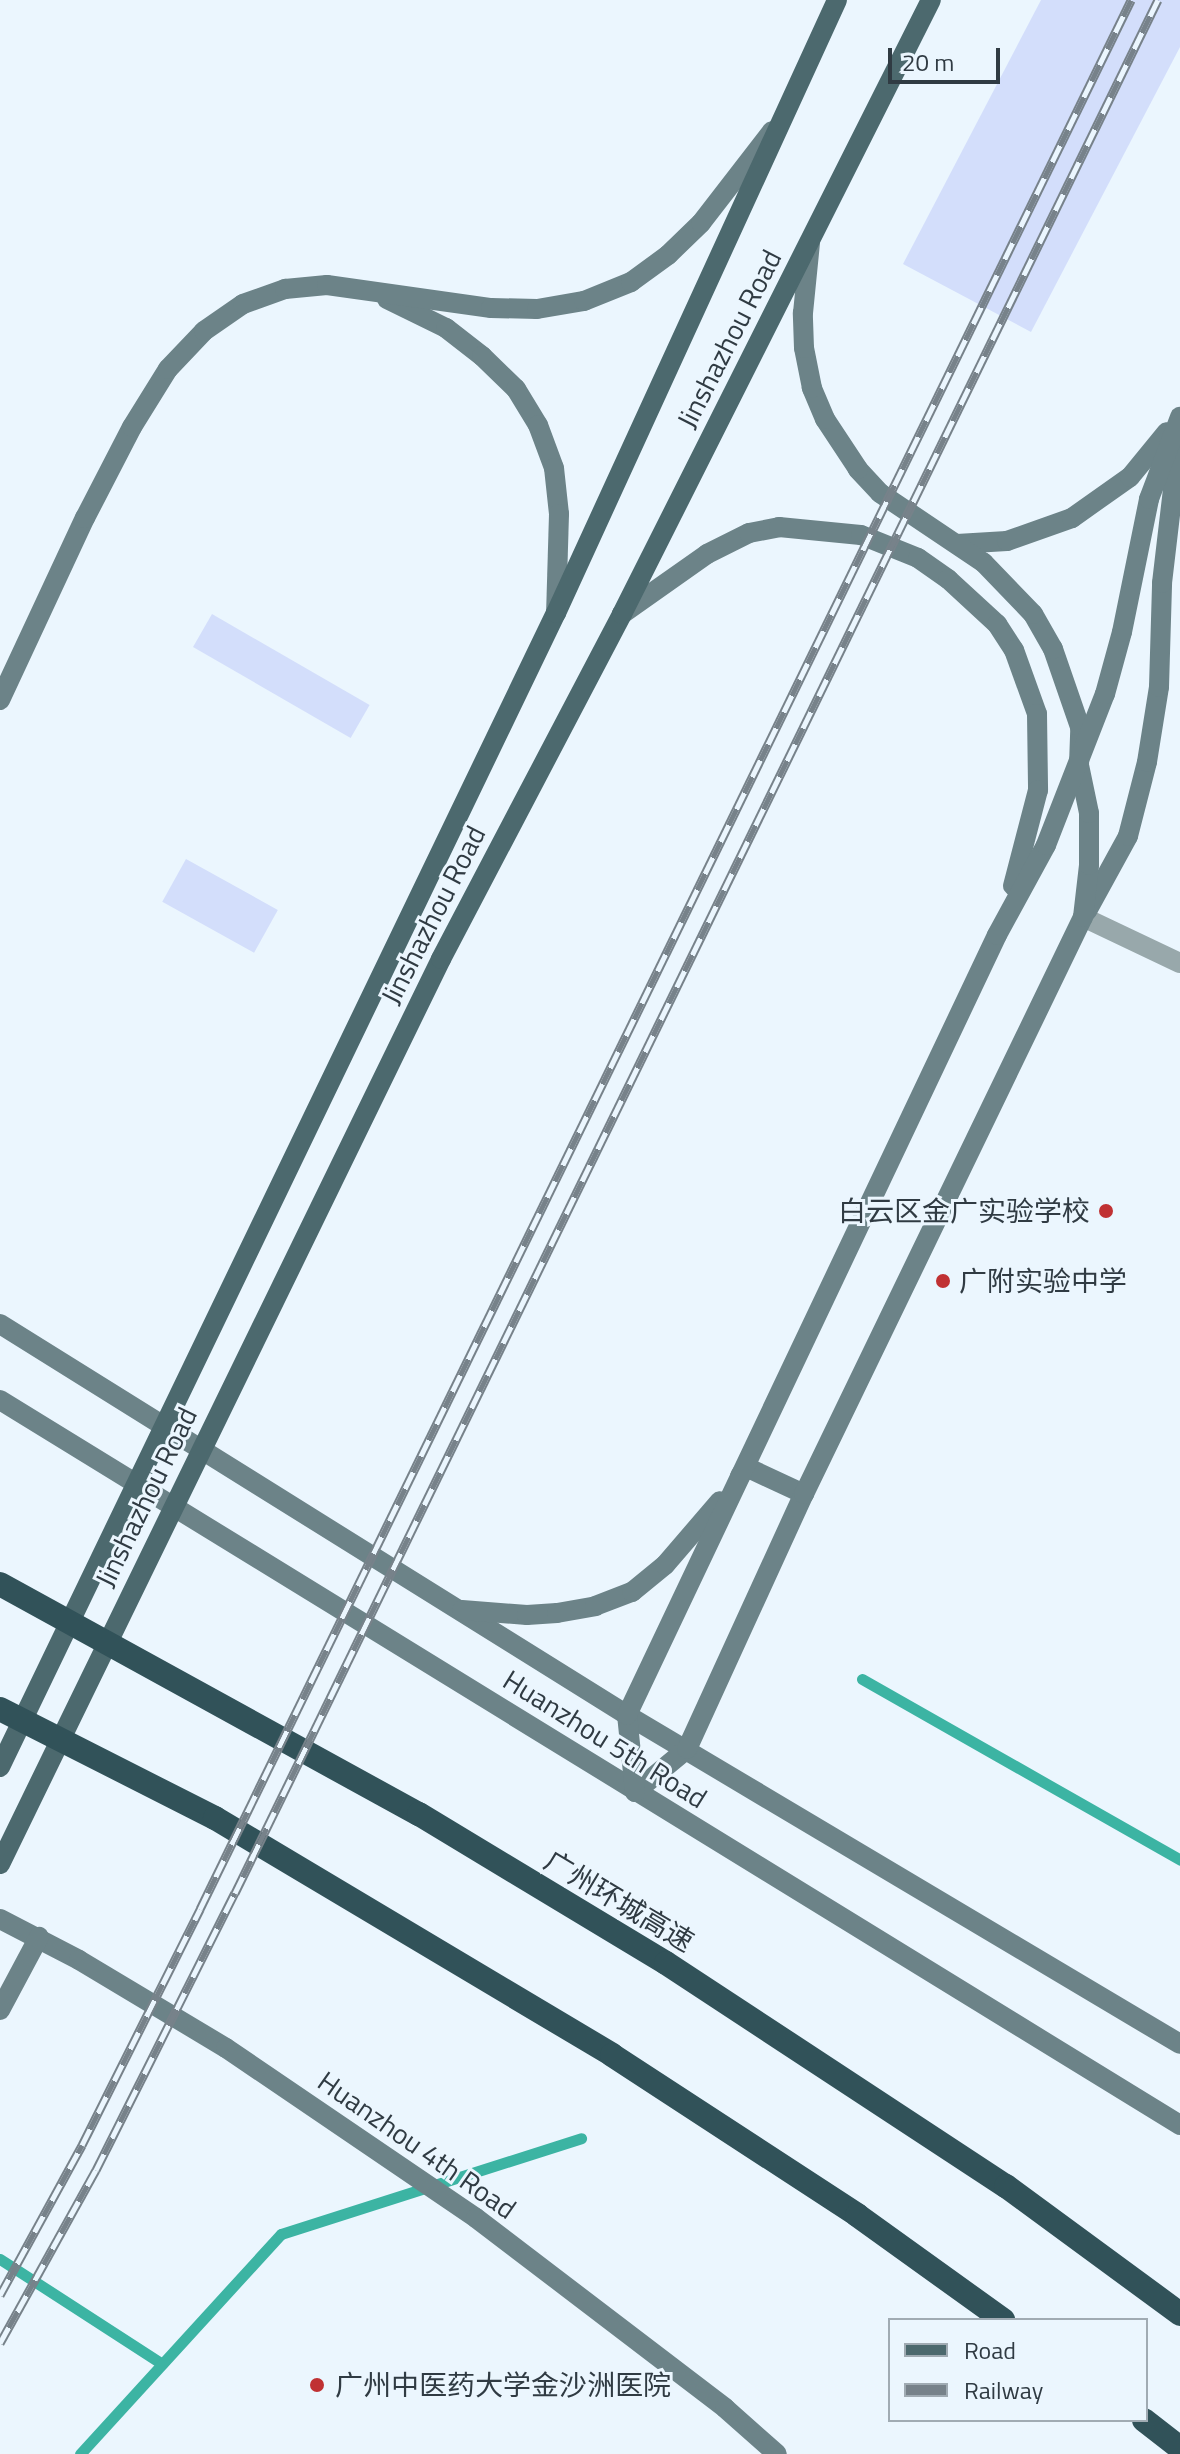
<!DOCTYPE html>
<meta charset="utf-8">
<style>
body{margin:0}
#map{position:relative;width:1180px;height:2454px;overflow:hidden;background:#ebf6fe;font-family:"Titillium Web","Noto Sans SC",sans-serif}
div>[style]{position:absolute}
.stream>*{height:11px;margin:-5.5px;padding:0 5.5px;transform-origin:5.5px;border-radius:5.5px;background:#3cb4a3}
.building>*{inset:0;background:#d3defb;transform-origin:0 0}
.street>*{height:20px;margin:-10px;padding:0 10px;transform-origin:10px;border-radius:10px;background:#98a8ab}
.secondary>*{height:20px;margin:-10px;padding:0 10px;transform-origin:10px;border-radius:10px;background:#6c8388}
.primary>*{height:20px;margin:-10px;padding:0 10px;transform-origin:10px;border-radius:10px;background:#4c696e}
.highway>*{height:24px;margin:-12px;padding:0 12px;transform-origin:12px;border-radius:12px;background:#315259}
.rail>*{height:9px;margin-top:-4.5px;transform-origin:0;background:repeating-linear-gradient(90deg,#ebf6fe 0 18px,#77828a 0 36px);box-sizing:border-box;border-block:2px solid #77828a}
.dots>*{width:22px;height:22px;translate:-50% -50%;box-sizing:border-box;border:4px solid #ebf6fe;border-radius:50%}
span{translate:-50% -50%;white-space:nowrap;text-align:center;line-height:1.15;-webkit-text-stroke:6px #ebf6fe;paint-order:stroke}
.street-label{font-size:28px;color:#303b43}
.poi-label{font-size:28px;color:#303b43}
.right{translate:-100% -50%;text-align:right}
.left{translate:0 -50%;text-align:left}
.legend{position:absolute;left:888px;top:2318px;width:260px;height:104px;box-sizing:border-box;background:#ebf6fe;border:2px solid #a0abb3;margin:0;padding:10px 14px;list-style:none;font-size:24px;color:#303b43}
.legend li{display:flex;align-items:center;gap:16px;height:40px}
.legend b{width:40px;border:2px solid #a0abb3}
.scale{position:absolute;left:888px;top:48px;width:112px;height:36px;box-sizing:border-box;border:4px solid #303b43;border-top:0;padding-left:10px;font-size:24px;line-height:28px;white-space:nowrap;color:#303b43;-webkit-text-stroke:6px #ebf6fe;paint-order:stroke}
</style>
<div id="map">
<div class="stream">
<i style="left:862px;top:1679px;width:366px;rotate:29.6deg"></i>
<i style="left:0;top:2259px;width:193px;rotate:32.9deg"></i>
<i style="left:80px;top:2454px;width:298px;rotate:-47.6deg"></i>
<i style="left:281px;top:2234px;width:315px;rotate:-17.7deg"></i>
</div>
<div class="building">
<i style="clip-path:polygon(1041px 0,1180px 0,1180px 47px,1031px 332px,903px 264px)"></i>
<i style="left:212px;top:614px;width:182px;height:38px;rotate:30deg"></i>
<i style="left:186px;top:859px;width:105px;height:49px;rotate:29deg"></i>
</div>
<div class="street">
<i style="left:1083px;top:917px;width:107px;rotate:25.4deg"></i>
</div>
<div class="secondary">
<i style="left:387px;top:299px;width:66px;rotate:26.2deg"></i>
<i style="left:446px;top:328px;width:46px;rotate:37.9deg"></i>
<i style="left:482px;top:356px;width:47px;rotate:44.1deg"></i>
<i style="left:516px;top:389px;width:42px;rotate:58.6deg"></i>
<i style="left:538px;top:425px;width:46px;rotate:69.6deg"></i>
<i style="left:554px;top:468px;width:46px;rotate:83.8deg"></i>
<i style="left:559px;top:514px;width:99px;rotate:91.7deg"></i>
<i style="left:957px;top:544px;width:50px;rotate:-3.4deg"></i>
<i style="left:1007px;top:541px;width:69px;rotate:-19.5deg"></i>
<i style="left:1072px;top:518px;width:71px;rotate:-35.3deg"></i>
<i style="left:1130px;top:477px;width:58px;rotate:-50.6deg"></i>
<i style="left:622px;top:614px;width:104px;rotate:-35.2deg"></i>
<i style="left:707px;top:554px;width:47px;rotate:-26.6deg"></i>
<i style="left:749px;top:533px;width:31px;rotate:-11deg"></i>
<i style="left:779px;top:527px;width:82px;rotate:5.6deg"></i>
<i style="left:861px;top:535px;width:61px;rotate:22deg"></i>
<i style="left:918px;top:558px;width:37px;rotate:35deg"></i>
<i style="left:948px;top:579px;width:67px;rotate:42.6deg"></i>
<i style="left:997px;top:624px;width:31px;rotate:57deg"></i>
<i style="left:1014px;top:650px;width:68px;rotate:70.2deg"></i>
<i style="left:1037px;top:714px;width:76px;rotate:89.2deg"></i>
<i style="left:1038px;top:790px;width:99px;rotate:104.6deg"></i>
<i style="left:0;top:700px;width:201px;rotate:-65deg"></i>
<i style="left:85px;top:518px;width:102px;rotate:-62.7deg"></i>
<i style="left:132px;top:427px;width:68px;rotate:-58.2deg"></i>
<i style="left:168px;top:369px;width:52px;rotate:-46.5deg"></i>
<i style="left:204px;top:331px;width:47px;rotate:-34.7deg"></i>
<i style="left:243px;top:304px;width:45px;rotate:-19.7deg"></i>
<i style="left:285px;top:289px;width:42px;rotate:-5.4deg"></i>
<i style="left:327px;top:285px;width:166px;rotate:8deg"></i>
<i style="left:491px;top:308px;width:46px;rotate:1.2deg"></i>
<i style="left:537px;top:309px;width:48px;rotate:-9.7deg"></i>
<i style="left:584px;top:301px;width:51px;rotate:-22deg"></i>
<i style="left:631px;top:282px;width:46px;rotate:-36.1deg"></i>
<i style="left:668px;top:255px;width:46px;rotate:-44.1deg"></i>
<i style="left:701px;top:223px;width:116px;rotate:-52.3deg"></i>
<i style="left:1087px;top:911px;width:85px;rotate:-61.3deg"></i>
<i style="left:1128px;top:836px;width:76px;rotate:-75.6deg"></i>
<i style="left:1147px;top:762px;width:76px;rotate:-80.9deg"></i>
<i style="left:1159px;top:687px;width:104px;rotate:-88.3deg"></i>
<i style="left:1162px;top:583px;width:138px;rotate:-83.3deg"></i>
<i style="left:0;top:1324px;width:739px;rotate:31.95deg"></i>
<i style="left:627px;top:1715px;width:643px;rotate:30.75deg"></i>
<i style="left:0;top:1400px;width:1385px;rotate:31.57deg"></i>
<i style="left:740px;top:1476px;width:11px;rotate:-56deg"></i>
<i style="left:746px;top:1467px;width:64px;rotate:25deg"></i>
<i style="left:462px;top:1610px;width:65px;rotate:4.4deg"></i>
<i style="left:527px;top:1615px;width:30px;rotate:-4deg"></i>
<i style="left:557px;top:1613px;width:39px;rotate:-10deg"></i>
<i style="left:595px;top:1606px;width:40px;rotate:-21deg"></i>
<i style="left:632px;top:1592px;width:43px;rotate:-39.3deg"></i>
<i style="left:665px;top:1565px;width:84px;rotate:-49.3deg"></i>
<i style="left:635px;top:1792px;width:67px;rotate:-39.6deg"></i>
<i style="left:687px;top:1749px;width:281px;rotate:-65.4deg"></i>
<i style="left:804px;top:1494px;width:641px;rotate:-64.19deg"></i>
<i style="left:1083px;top:917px;width:52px;rotate:-83.4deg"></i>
<i style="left:1089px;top:865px;width:52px;rotate:-90deg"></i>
<i style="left:1089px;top:813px;width:49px;rotate:-101.8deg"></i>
<i style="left:1079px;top:765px;width:38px;rotate:-88deg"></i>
<i style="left:1080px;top:727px;width:83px;rotate:-109.1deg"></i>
<i style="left:1053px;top:649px;width:40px;rotate:-119.7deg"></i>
<i style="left:1033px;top:614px;width:71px;rotate:-133.9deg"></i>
<i style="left:984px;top:563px;width:125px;rotate:-146.1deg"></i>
<i style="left:880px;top:493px;width:33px;rotate:-133deg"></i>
<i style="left:858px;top:469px;width:60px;rotate:-123.4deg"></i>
<i style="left:825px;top:419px;width:34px;rotate:-113deg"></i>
<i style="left:812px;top:388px;width:41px;rotate:-101.3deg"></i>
<i style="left:804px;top:348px;width:35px;rotate:-92deg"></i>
<i style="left:803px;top:313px;width:70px;rotate:-84.3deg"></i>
<i style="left:635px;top:1792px;width:77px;rotate:-95.9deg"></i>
<i style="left:627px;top:1715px;width:863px;rotate:-64.62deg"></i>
<i style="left:997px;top:935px;width:102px;rotate:-61.4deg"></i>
<i style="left:1046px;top:845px;width:162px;rotate:-68.7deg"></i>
<i style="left:1105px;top:694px;width:64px;rotate:-74.7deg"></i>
<i style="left:1122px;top:632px;width:136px;rotate:-78.5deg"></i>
<i style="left:1149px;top:499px;width:88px;rotate:-69.3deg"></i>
<i style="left:0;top:1919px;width:89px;rotate:27.4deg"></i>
<i style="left:79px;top:1960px;width:171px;rotate:30.9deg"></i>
<i style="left:226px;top:2048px;width:302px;rotate:34.2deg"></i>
<i style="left:476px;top:2218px;width:313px;rotate:37.3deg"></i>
<i style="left:725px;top:2408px;width:69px;rotate:41.5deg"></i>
<i style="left:0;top:2010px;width:83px;rotate:-61.9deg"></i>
</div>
<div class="primary">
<i style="left:0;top:1767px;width:1281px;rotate:-64.28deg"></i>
<i style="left:556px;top:613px;width:674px;rotate:-65.37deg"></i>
<i style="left:0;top:1864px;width:1007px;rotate:-64.02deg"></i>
<i style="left:441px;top:959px;width:390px;rotate:-62.3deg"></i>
<i style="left:622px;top:614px;width:687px;rotate:-63.29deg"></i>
</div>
<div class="highway">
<i style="left:0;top:1584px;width:478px;rotate:28.8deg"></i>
<i style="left:419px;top:1814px;width:288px;rotate:31.1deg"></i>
<i style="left:666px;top:1963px;width:407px;rotate:33.3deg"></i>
<i style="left:1006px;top:2186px;width:216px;rotate:36.3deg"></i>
<i style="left:0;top:1709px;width:241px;rotate:26.9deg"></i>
<i style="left:215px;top:1818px;width:462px;rotate:30.8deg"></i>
<i style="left:612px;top:2055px;width:293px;rotate:33.1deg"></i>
<i style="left:857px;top:2215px;width:180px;rotate:35.7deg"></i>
<i style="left:1144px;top:2420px;width:46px;rotate:37.9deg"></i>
</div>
<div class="rail">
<i style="left:0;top:2295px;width:171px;rotate:-61.3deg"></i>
<i style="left:82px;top:2145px;width:264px;rotate:-63.4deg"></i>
<i style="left:200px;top:1909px;width:2124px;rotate:-64deg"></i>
<i style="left:0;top:2343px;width:198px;rotate:-61deg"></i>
<i style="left:96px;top:2170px;width:310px;rotate:-63.4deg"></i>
<i style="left:235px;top:1893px;width:2106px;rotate:-64.01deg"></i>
</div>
<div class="dots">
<i style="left:1106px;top:1211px;background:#c03133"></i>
<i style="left:943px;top:1281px;background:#c03133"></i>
<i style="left:317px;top:2385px;background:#c03133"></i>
</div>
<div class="street-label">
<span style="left:729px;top:339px;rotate:-63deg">Jinshazhou Road</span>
<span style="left:433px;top:915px;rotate:-63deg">Jinshazhou Road</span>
<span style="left:146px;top:1497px;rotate:-64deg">Jinshazhou Road</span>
<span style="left:605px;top:1739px;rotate:32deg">Huanzhou 5th Road</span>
<span style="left:619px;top:1901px;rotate:31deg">广州环城高速</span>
<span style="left:417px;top:2145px;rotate:35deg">Huanzhou 4th Road</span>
</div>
<div class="poi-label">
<span class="right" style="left:1090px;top:1211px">白云区金广实验学校</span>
<span class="left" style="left:959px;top:1281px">广附实验中学</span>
<span class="left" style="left:335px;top:2385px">广州中医药大学金沙洲医院</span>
</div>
<ul class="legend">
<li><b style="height:10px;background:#4c696e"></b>Road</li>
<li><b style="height:10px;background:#77828a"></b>Railway</li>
</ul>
<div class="scale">20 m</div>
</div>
